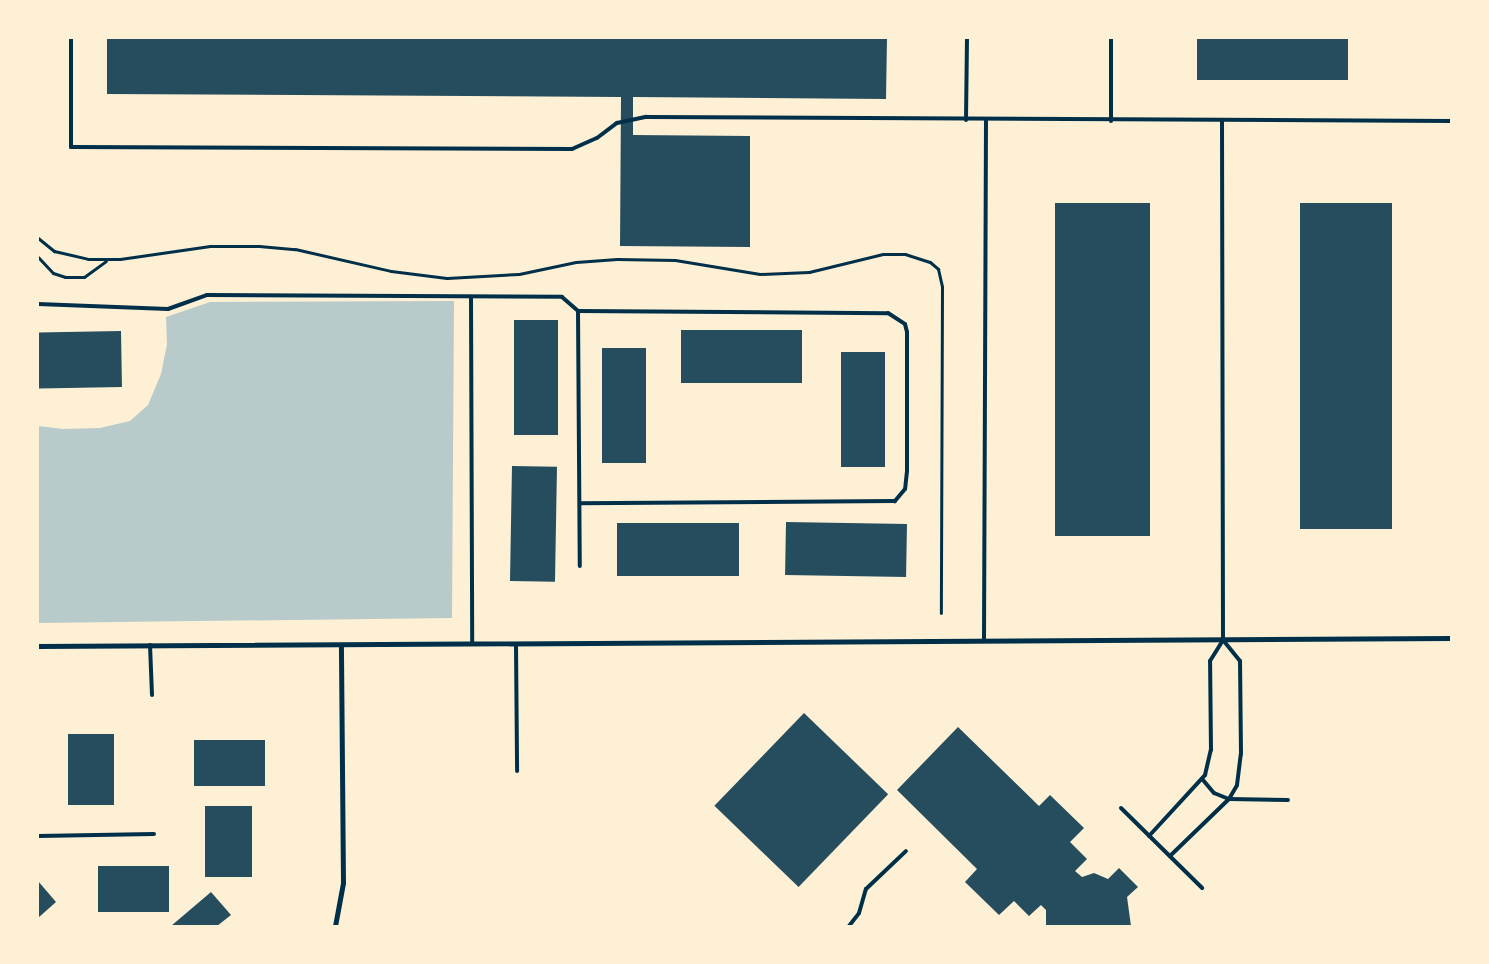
<!DOCTYPE html>
<style>
body{margin:0}
#map{position:relative;width:1489px;height:964px;overflow:hidden;background:#fdf0d5;font-family:"Fira Sans",sans-serif}
div>[style]{position:absolute}
.green>*{inset:0;background:#b9caca}
.building>*{inset:0;background:#264d5e;transform-origin:0 0}
.path>*{height:3px;margin:-1.5px;padding:0 1.5px;transform-origin:1.5px;border-radius:1.5px;background:#003049}
.service>*{height:4px;margin:-2px;padding:0 2px;transform-origin:2px;border-radius:2px;background:#003049}
.minor>*{height:5px;margin:-2.5px;padding:0 2.5px;transform-origin:2.5px;border-radius:2.5px;background:#003049}
span{translate:-50% -50%;white-space:nowrap;text-align:center;line-height:1.15;-webkit-text-stroke:5px #fdf0d5;paint-order:stroke}
.frame{position:absolute;inset:0;border:39px solid #fdf0d5;pointer-events:none}
</style>
<div id="map">
<div class="green">
<i style="clip-path:polygon(454px 301px,452px 618px,38px 623px,38px 426px,63px 429px,100px 428px,130px 421px,148px 405px,161px 374px,167px 344px,166px 317px,210px 302px)"></i>
</div>
<div class="building">
<i style="clip-path:polygon(107px 38px,887px 38px,886px 99px,633px 97px,633px 135px,750px 136px,750px 247px,620px 246px,621px 97px,107px 94px)"></i>
<i style="left:1197px;top:38px;width:151px;height:42px"></i>
<i style="left:1055px;top:203px;width:95px;height:333px"></i>
<i style="left:1300px;top:203px;width:92px;height:326px"></i>
<i style="left:514px;top:320px;width:44px;height:115px"></i>
<i style="left:681px;top:330px;width:121px;height:53px"></i>
<i style="left:121px;top:331px;width:56px;height:83px;rotate:89deg"></i>
<i style="left:602px;top:348px;width:44px;height:115px"></i>
<i style="left:841px;top:352px;width:44px;height:115px"></i>
<i style="left:512px;top:466px;width:45px;height:115px;rotate:1deg"></i>
<i style="left:786px;top:522px;width:121px;height:53px;rotate:1deg"></i>
<i style="left:617px;top:523px;width:122px;height:53px"></i>
<i style="left:804px;top:713px;width:117px;height:129px;rotate:44deg"></i>
<i style="clip-path:polygon(958px 727px,1039px 806px,1050px 795px,1084px 828px,1070px 842px,1087px 859px,1075px 871px,1082px 877px,1094px 873px,1108px 879px,1119px 868px,1138px 887px,1127px 897px,1131px 926px,1046px 926px,1046px 910px,1041px 905px,1029px 916px,1014px 901px,999px 915px,965px 882px,977px 869px,897px 790px)"></i>
<i style="left:68px;top:734px;width:46px;height:71px"></i>
<i style="left:194px;top:740px;width:71px;height:46px"></i>
<i style="left:205px;top:806px;width:47px;height:71px"></i>
<i style="left:98px;top:866px;width:71px;height:46px"></i>
<i style="clip-path:polygon(38px 881px,56px 902px,38px 918px)"></i>
<i style="clip-path:polygon(211px 892px,231px 915px,217px 926px,171px 926px)"></i>
</div>
<div class="path">
<i style="left:38px;top:238px;width:21px;rotate:39deg"></i>
<i style="left:54px;top:251px;width:35px;rotate:13deg"></i>
<i style="left:88px;top:259px;width:32px"></i>
<i style="left:120px;top:259px;width:91px;rotate:-8.2deg"></i>
<i style="left:210px;top:246px;width:49px"></i>
<i style="left:259px;top:246px;width:36px;rotate:5deg"></i>
<i style="left:295px;top:249px;width:98px;rotate:12.9deg"></i>
<i style="left:391px;top:271px;width:56px;rotate:7.1deg"></i>
<i style="left:447px;top:278px;width:72px;rotate:-3.2deg"></i>
<i style="left:519px;top:274px;width:58px;rotate:-11.9deg"></i>
<i style="left:576px;top:262px;width:41px;rotate:-4.2deg"></i>
<i style="left:617px;top:259px;width:58px;rotate:1deg"></i>
<i style="left:675px;top:260px;width:86px;rotate:9.4deg"></i>
<i style="left:760px;top:274px;width:49px;rotate:-2.3deg"></i>
<i style="left:809px;top:272px;width:76px;rotate:-13.7deg"></i>
<i style="left:883px;top:254px;width:22px"></i>
<i style="left:905px;top:254px;width:26px;rotate:18deg"></i>
<i style="left:930px;top:262px;width:11px;rotate:41deg"></i>
<i style="left:938px;top:269px;width:18px;rotate:77deg"></i>
<i style="left:942px;top:287px;width:326px;rotate:90.2deg"></i>
<i style="left:38px;top:257px;width:22px;rotate:47deg"></i>
<i style="left:53px;top:273px;width:13px;rotate:18deg"></i>
<i style="left:65px;top:277px;width:19px"></i>
<i style="left:84px;top:277px;width:27px;rotate:-36deg"></i>
</div>
<div class="service">
<i style="left:71px;top:38px;width:109px;rotate:90deg"></i>
<i style="left:71px;top:147px;width:501px;rotate:0.23deg"></i>
<i style="left:572px;top:149px;width:27px;rotate:-24deg"></i>
<i style="left:597px;top:138px;width:25px;rotate:-37deg"></i>
<i style="left:617px;top:123px;width:30px;rotate:-12deg"></i>
<i style="left:646px;top:117px;width:806px;rotate:0.28deg"></i>
<i style="left:966px;top:120px;width:82px;rotate:-89.3deg"></i>
<i style="left:1111px;top:121px;width:83px;rotate:-90deg"></i>
<i style="left:471px;top:297px;width:347px;rotate:89.8deg"></i>
<i style="left:38px;top:304px;width:130px;rotate:2.2deg"></i>
<i style="left:168px;top:309px;width:41px;rotate:-19.7deg"></i>
<i style="left:207px;top:295px;width:355px;rotate:0.3deg"></i>
<i style="left:562px;top:297px;width:21px;rotate:41deg"></i>
<i style="left:578px;top:311px;width:255px;rotate:89.6deg"></i>
<i style="left:578px;top:311px;width:310px;rotate:0.4deg"></i>
<i style="left:888px;top:313px;width:20px;rotate:33deg"></i>
<i style="left:905px;top:324px;width:8px;rotate:76deg"></i>
<i style="left:907px;top:332px;width:139px;rotate:90deg"></i>
<i style="left:907px;top:471px;width:18px;rotate:96deg"></i>
<i style="left:905px;top:489px;width:16px;rotate:130deg"></i>
<i style="left:895px;top:501px;width:315px;rotate:179.6deg"></i>
<i style="left:984px;top:641px;width:520px;rotate:-89.78deg"></i>
<i style="left:150px;top:645px;width:50px;rotate:87.7deg"></i>
<i style="left:516px;top:645px;width:126px;rotate:89.5deg"></i>
<i style="left:1203px;top:780px;width:17px;rotate:50deg"></i>
<i style="left:1214px;top:793px;width:16px;rotate:22deg"></i>
<i style="left:1229px;top:799px;width:59px;rotate:1deg"></i>
<i style="left:1121px;top:808px;width:114px;rotate:44.6deg"></i>
<i style="left:38px;top:836px;width:116px;rotate:-1deg"></i>
<i style="left:1149px;top:836px;width:83px;rotate:-47.4deg"></i>
<i style="left:1205px;top:775px;width:26px;rotate:-77deg"></i>
<i style="left:1211px;top:750px;width:89px;rotate:-90.6deg"></i>
<i style="left:1210px;top:661px;width:25px;rotate:-58deg"></i>
<i style="left:1223px;top:640px;width:519px;rotate:-90.11deg"></i>
<i style="left:1170px;top:856px;width:82px;rotate:-44deg"></i>
<i style="left:1229px;top:799px;width:16px;rotate:-60deg"></i>
<i style="left:1237px;top:785px;width:31px;rotate:-83deg"></i>
<i style="left:1241px;top:754px;width:93px;rotate:-90.6deg"></i>
<i style="left:1240px;top:661px;width:27px;rotate:-129deg"></i>
<i style="left:849px;top:926px;width:16px;rotate:-52deg"></i>
<i style="left:859px;top:913px;width:25px;rotate:-74deg"></i>
<i style="left:866px;top:889px;width:55px;rotate:-43.5deg"></i>
</div>
<div class="minor">
<i style="left:38px;top:646px;width:1414px;rotate:-0.32deg"></i>
<i style="left:335px;top:926px;width:44px;rotate:-79.5deg"></i>
<i style="left:343px;top:883px;width:237px;rotate:-90.5deg"></i>
</div>
<div class="frame"></div>
</div>
